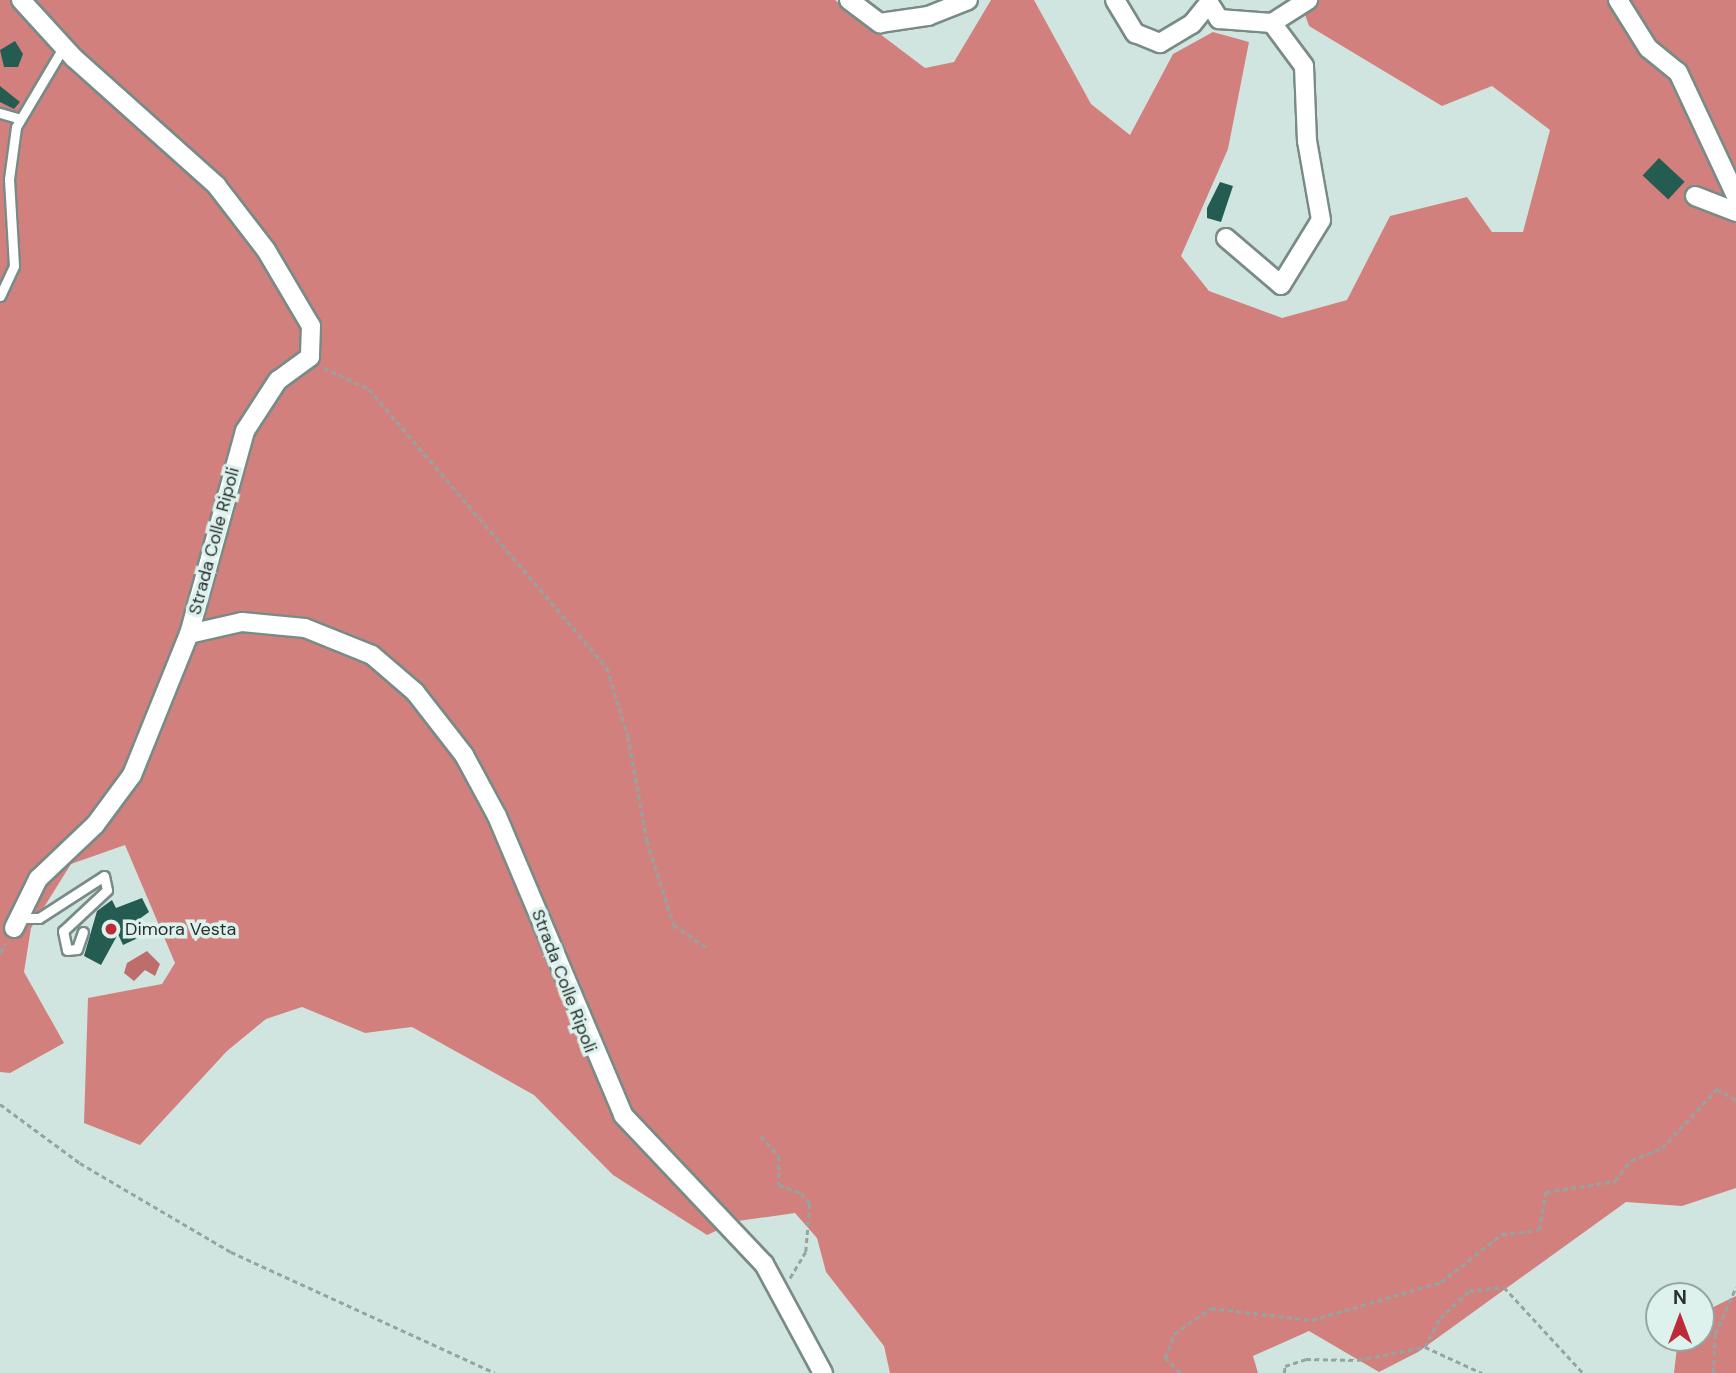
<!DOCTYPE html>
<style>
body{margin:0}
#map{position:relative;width:1736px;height:1373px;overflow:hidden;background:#d1e5e0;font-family:"DM Sans",sans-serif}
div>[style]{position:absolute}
.forest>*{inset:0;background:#d2807e}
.water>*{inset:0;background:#bd6e6c}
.building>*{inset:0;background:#255c52;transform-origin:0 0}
.path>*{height:2.5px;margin-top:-1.25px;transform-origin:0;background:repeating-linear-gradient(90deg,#94a4a0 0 5px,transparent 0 8.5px)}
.roads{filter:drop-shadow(2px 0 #788b86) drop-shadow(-2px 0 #788b86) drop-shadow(0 2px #788b86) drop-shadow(0 -2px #788b86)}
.service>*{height:9px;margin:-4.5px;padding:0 4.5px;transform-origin:4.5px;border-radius:4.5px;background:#fff}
.minor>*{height:18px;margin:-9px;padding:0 9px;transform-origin:9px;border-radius:9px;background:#fff}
.dots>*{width:19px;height:19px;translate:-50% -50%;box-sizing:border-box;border:4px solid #def2ed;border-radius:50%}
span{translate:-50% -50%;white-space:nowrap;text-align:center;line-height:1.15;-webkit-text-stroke:7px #def2ed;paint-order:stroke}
.street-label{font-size:18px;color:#29312f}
.poi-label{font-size:18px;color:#29312f}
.left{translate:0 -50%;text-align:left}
.north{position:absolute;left:1645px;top:1282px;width:70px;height:70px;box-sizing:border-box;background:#def2ed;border:2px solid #96a5a1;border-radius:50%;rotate:0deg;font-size:19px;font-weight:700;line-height:28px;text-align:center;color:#29312f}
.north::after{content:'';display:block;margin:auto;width:24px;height:32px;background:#bc2b38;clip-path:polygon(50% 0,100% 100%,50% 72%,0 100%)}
</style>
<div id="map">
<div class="forest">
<i style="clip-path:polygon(0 0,835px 0,925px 68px,954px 62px,991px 0,1034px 0,1091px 104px,1130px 135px,1173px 54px,1213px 32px,1249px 42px,1228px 149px,1181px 256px,1209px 291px,1282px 318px,1347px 300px,1390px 216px,1467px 197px,1492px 232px,1523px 232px,1550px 130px,1492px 86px,1442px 106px,1309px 26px,1300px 0,1736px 0,1736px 1188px,1682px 1206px,1626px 1202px,1418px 1352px,1379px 1372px,1309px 1331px,1253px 1356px,1258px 1373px,890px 1373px,884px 1346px,826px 1272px,817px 1238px,795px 1213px,738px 1221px,707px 1235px,613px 1175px,534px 1095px,412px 1027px,365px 1033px,302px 1007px,266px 1019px,227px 1051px,140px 1145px,84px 1123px,88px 998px,162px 984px,175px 963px,125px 845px,71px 864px,31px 928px,24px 972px,64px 1043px,10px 1073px,0 1072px)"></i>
<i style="clip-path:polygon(1736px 1296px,1736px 1373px,1674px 1373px,1678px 1338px,1701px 1338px,1701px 1313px)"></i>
</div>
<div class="water">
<i style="clip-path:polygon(147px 951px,160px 964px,155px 976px,145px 970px,134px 981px,124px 973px,127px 963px)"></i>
</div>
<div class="building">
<i style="clip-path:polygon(15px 41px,23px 54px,18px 67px,4px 67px,0 50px)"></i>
<i style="clip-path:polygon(0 86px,20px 102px,14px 109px,0 102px)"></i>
<i style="left:1659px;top:158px;width:35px;height:24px;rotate:43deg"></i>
<i style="clip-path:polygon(1220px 182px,1233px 186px,1221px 222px,1207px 218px,1207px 208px)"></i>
<i style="clip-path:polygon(142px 898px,149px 912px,131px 925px,138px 938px,123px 945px,118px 934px,101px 965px,84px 956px,97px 911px,112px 900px,116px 908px)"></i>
</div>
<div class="path">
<i style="left:324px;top:368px;width:50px;rotate:25deg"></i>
<i style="left:369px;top:389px;width:367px;rotate:49.5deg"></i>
<i style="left:607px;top:668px;width:71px;rotate:72.8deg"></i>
<i style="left:628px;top:736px;width:107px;rotate:79.7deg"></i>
<i style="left:647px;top:841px;width:88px;rotate:72.2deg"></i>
<i style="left:674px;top:925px;width:39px;rotate:35deg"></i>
<i style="left:0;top:953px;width:11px;rotate:-63deg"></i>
<i style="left:0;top:1104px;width:99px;rotate:36.4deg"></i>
<i style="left:80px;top:1163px;width:175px;rotate:30.5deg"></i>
<i style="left:231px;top:1252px;width:290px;rotate:24.6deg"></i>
<i style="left:761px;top:1136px;width:27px;rotate:48deg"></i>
<i style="left:779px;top:1156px;width:29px;rotate:90deg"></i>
<i style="left:779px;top:1185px;width:23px;rotate:20deg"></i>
<i style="left:801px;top:1193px;width:14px;rotate:51deg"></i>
<i style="left:810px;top:1204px;width:48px;rotate:94.8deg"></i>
<i style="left:806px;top:1252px;width:31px;rotate:121deg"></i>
<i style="left:1425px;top:1347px;width:33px;rotate:-63deg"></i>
<i style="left:1440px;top:1318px;width:40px;rotate:-43deg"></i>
<i style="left:1469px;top:1291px;width:35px;rotate:-7deg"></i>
<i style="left:1504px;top:1287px;width:117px;rotate:47.4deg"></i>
<i style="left:1180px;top:1373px;width:21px;rotate:-135deg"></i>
<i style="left:1165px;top:1358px;width:26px;rotate:-69deg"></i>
<i style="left:1174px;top:1334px;width:45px;rotate:-35.1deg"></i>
<i style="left:1211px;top:1308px;width:102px;rotate:6.8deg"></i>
<i style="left:1312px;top:1320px;width:134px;rotate:-16.4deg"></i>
<i style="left:1441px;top:1282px;width:78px;rotate:-38.2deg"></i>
<i style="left:1502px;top:1234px;width:37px;rotate:-6deg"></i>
<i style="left:1539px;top:1230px;width:39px;rotate:-80deg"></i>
<i style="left:1546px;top:1192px;width:70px;rotate:-9.1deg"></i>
<i style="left:1615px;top:1181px;width:26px;rotate:-53deg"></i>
<i style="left:1631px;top:1160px;width:33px;rotate:-21deg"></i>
<i style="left:1662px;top:1148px;width:81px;rotate:-47deg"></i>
<i style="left:1717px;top:1089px;width:22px;rotate:30deg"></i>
<i style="left:1284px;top:1373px;width:7px;rotate:-82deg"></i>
<i style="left:1285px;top:1366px;width:22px;rotate:-18deg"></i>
<i style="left:1306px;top:1359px;width:52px;rotate:1.1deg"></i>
<i style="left:1358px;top:1360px;width:68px;rotate:-11deg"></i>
<i style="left:1425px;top:1347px;width:63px;rotate:24.5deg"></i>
<i style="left:1713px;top:1373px;width:39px;rotate:-87deg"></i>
<i style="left:1715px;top:1334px;width:51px;rotate:-65.9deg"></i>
</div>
<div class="roads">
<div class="service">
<i style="left:0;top:113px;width:19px;rotate:16deg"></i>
<i style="left:0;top:296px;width:33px;rotate:-65deg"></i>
<i style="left:14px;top:266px;width:87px;rotate:-93.3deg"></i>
<i style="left:9px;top:179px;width:52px;rotate:-82.3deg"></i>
<i style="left:16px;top:127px;width:92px;rotate:-59.3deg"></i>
<i style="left:19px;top:918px;width:20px"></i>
<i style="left:39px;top:918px;width:77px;rotate:-32.9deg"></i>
<i style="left:104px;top:876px;width:14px;rotate:78deg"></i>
<i style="left:107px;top:890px;width:60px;rotate:137deg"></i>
<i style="left:63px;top:931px;width:19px;rotate:78deg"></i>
<i style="left:67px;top:950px;width:10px;rotate:-6deg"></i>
<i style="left:77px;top:949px;width:18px;rotate:-71deg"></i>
</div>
<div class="minor">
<i style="left:21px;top:0;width:79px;rotate:47.6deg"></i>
<i style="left:74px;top:58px;width:191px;rotate:41.8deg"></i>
<i style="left:216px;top:185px;width:82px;rotate:52.4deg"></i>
<i style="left:266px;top:250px;width:88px;rotate:59.4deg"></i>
<i style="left:311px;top:326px;width:31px;rotate:92deg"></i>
<i style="left:310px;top:357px;width:39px;rotate:144deg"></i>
<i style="left:278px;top:380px;width:61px;rotate:122.9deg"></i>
<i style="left:245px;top:431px;width:211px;rotate:105.4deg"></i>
<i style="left:189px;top:634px;width:54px;rotate:-12.8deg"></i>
<i style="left:242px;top:622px;width:63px;rotate:5.4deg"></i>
<i style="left:305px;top:628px;width:72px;rotate:21.9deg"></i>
<i style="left:372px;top:655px;width:57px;rotate:40.7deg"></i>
<i style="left:415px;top:692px;width:80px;rotate:52.1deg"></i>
<i style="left:464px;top:755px;width:69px;rotate:61.6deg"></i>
<i style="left:497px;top:816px;width:324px;rotate:67.1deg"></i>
<i style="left:623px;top:1115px;width:205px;rotate:46.6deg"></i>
<i style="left:764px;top:1264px;width:124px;rotate:61.6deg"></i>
<i style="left:849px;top:0;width:39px;rotate:37deg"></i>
<i style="left:880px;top:23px;width:49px;rotate:-8.3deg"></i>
<i style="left:928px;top:16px;width:43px;rotate:-21.8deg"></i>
<i style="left:1115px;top:0;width:39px;rotate:59deg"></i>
<i style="left:1135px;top:33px;width:27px;rotate:22deg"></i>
<i style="left:1160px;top:43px;width:37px;rotate:-31deg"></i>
<i style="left:1192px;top:24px;width:27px;rotate:-51deg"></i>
<i style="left:1209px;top:3px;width:19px;rotate:58deg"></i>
<i style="left:1219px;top:19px;width:53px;rotate:4.3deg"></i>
<i style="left:1272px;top:23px;width:43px;rotate:-32.6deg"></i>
<i style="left:1618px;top:0;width:57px;rotate:58deg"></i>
<i style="left:1648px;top:48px;width:38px;rotate:39deg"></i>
<i style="left:1678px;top:72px;width:137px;rotate:64.9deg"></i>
<i style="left:1695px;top:196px;width:44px;rotate:21.3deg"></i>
<i style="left:1226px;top:238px;width:72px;rotate:40.5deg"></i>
<i style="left:1281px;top:285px;width:76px;rotate:-58.4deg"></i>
<i style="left:1321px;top:220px;width:80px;rotate:-100deg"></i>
<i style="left:1307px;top:141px;width:75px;rotate:-92.3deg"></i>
<i style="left:1304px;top:66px;width:54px;rotate:-126.7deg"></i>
<i style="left:14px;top:928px;width:55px;rotate:-63.9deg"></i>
<i style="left:38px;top:879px;width:79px;rotate:-43.5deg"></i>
<i style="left:95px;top:825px;width:62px;rotate:-53.5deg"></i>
<i style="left:132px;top:775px;width:152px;rotate:-68deg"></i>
</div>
</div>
<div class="dots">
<i style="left:111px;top:929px;background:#bc2b38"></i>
</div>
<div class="street-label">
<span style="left:214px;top:541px;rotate:-75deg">Strada Colle Ripoli</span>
<span style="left:564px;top:981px;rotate:69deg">Strada Colle Ripoli</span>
</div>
<div class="poi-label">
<span class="left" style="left:125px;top:929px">Dimora Vesta</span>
</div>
<div class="north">N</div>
</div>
